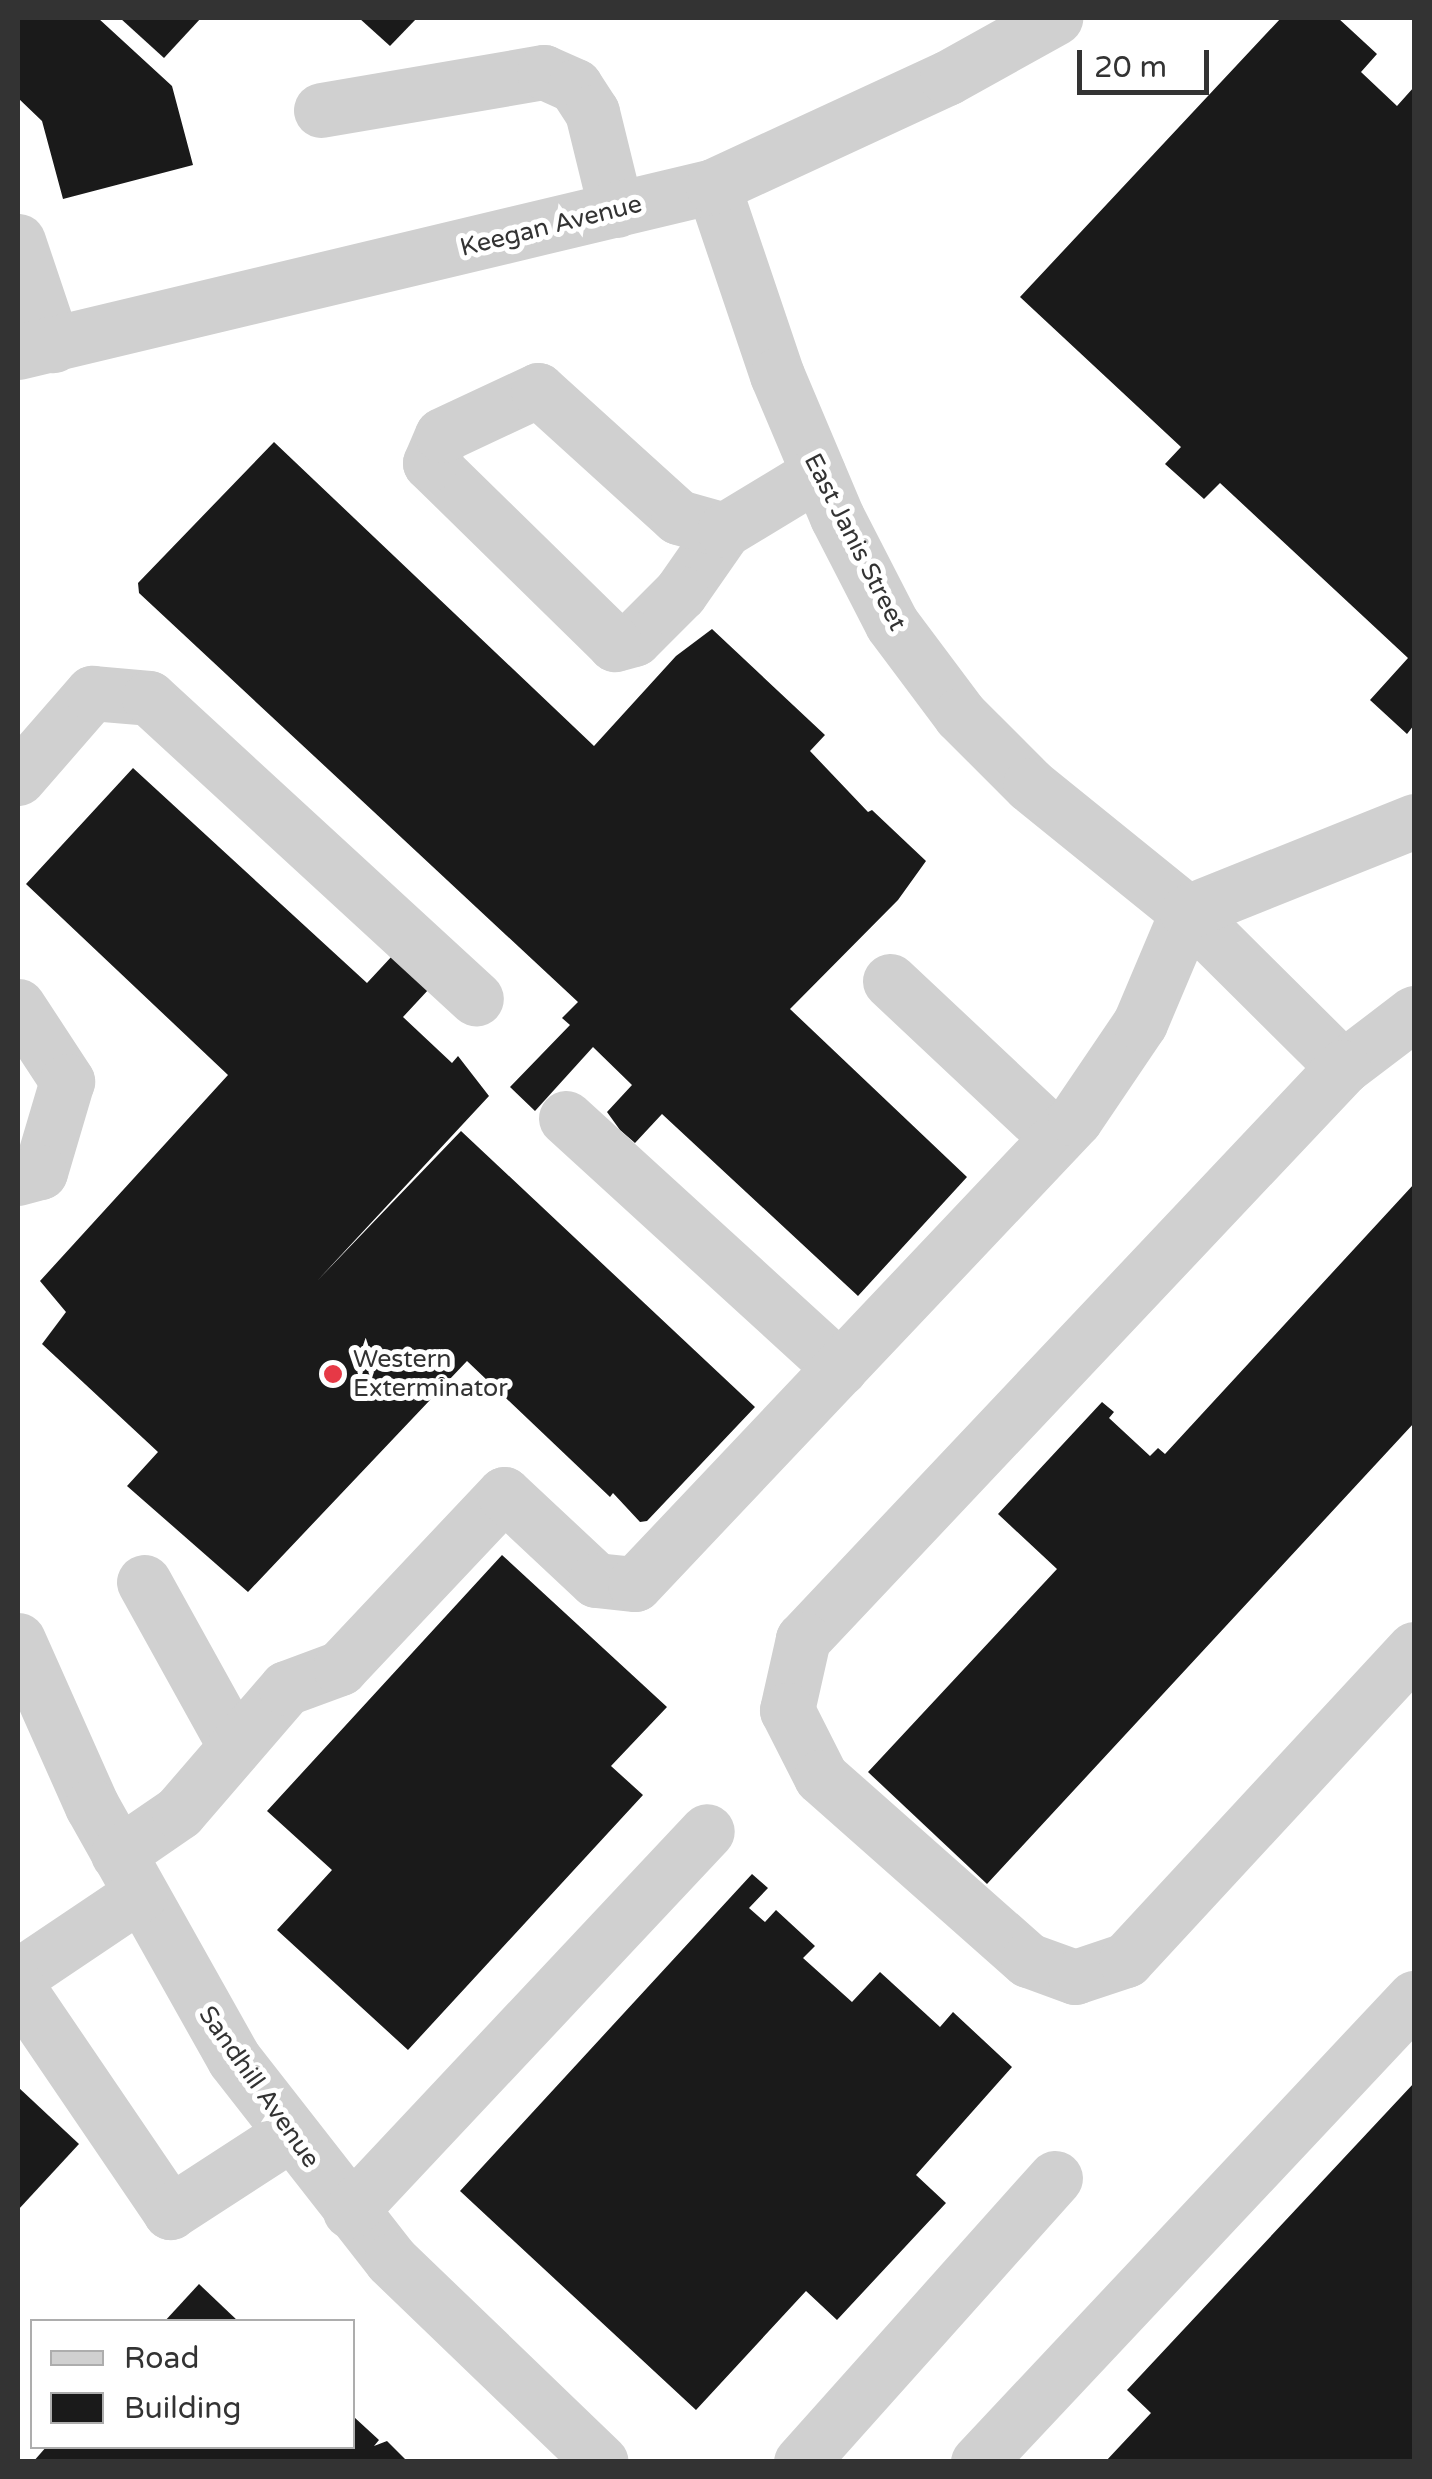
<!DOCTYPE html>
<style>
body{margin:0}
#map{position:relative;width:1432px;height:2479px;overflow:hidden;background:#fff;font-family:"Varela Round",sans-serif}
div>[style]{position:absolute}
.building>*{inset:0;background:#1a1a1a}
.minor>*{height:55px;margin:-27.5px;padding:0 27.5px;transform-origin:27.5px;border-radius:27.5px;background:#d0d0d0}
.dots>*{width:28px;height:28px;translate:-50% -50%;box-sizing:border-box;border:5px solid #fff;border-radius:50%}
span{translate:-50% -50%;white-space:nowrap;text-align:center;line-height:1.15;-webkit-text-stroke:10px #fff;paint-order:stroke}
.street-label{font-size:25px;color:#333}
.poi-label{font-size:25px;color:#333}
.left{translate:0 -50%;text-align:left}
.frame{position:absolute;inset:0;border:20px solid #333;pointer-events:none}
.legend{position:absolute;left:30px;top:2319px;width:325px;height:130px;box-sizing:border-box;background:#fff;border:2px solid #adadad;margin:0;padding:12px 18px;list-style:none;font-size:30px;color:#333}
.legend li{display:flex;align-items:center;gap:20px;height:50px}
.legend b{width:50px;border:2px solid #adadad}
.scale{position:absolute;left:1077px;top:50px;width:132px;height:45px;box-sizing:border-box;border:5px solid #333;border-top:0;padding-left:12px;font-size:30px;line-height:35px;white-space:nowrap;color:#333;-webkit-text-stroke:8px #fff;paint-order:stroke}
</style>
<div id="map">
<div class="building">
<i style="clip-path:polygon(18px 18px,98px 18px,172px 86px,193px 165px,63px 199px,42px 121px,18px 98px)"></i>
<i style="clip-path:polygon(120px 18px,201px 18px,164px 58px)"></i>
<i style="clip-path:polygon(359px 18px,417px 18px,390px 46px)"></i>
<i style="clip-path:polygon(1281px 18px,1338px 18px,1377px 54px,1361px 72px,1397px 106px,1414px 87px,1414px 725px,1407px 734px,1370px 700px,1408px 658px,1220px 483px,1204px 499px,1165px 464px,1181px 447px,1020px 297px)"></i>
<i style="clip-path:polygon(274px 442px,594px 746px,676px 656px,712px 629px,825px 735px,810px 751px,868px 812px,872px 810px,926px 861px,898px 900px,790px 1009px,967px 1177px,858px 1296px,662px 1114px,635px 1143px,620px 1130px,607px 1112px,632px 1085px,593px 1047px,535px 1111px,510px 1087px,570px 1025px,562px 1018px,578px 1002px,139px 593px,138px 583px)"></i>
<i style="clip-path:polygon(133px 768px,367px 983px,393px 955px,429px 989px,403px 1017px,452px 1063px,458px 1056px,489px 1096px,317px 1281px,461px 1131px,755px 1407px,647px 1521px,640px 1522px,613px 1493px,610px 1497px,467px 1361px,248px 1592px,127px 1486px,158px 1452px,42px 1344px,66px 1312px,40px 1281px,228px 1075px,26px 884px)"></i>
<i style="clip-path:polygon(1414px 1184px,1414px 1423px,987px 1884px,868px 1772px,1057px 1569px,998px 1514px,1102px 1402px,1114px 1412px,1109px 1418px,1150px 1456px,1158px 1448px,1165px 1454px)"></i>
<i style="clip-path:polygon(502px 1555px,667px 1707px,611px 1766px,643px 1795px,408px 2050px,277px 1930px,332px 1870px,267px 1811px)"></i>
<i style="clip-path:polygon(752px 1874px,768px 1888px,749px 1908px,765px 1922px,776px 1910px,815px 1946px,803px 1958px,852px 2002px,880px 1972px,940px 2027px,953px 2012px,1012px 2067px,916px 2175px,946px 2203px,837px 2320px,806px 2291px,696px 2410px,460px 2191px)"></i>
<i style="clip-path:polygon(1414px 2083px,1414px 2462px,1105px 2462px,1151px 2413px,1127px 2390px)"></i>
<i style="clip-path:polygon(18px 2087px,79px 2144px,18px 2210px)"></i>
<i style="clip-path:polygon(199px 2284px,239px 2322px,164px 2322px)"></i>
<i style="clip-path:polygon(354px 2417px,379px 2440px,374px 2446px,387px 2441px,408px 2462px,33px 2462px,47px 2446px,352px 2446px)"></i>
</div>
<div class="minor">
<i style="left:321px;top:110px;width:226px;rotate:-9.7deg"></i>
<i style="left:544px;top:72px;width:34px;rotate:24deg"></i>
<i style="left:575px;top:86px;width:31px;rotate:57deg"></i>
<i style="left:592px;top:112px;width:101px;rotate:76.2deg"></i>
<i style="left:713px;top:186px;width:200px;rotate:71.3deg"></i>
<i style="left:777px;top:375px;width:154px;rotate:67.1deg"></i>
<i style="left:837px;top:517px;width:120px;rotate:62.8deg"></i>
<i style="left:892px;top:624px;width:114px;rotate:53.2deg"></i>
<i style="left:960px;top:715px;width:99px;rotate:45deg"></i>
<i style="left:1030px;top:785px;width:202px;rotate:39deg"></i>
<i style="left:1187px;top:912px;width:220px;rotate:44.8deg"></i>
<i style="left:18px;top:241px;width:110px;rotate:71.4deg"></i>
<i style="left:18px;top:352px;width:715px;rotate:-13.43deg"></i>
<i style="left:713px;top:186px;width:258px;rotate:-24.8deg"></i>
<i style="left:947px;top:78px;width:124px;rotate:-29.1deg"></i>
<i style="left:724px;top:530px;width:77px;rotate:124.9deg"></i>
<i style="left:680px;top:593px;width:65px;rotate:135deg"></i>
<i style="left:634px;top:639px;width:20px;rotate:165deg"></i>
<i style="left:615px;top:644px;width:259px;rotate:-135.6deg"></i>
<i style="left:430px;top:463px;width:30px;rotate:-67deg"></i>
<i style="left:442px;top:435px;width:106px;rotate:-25.1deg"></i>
<i style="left:538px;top:390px;width:189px;rotate:42.2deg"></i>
<i style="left:678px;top:517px;width:48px;rotate:15.8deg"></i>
<i style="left:724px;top:530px;width:110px;rotate:-31.2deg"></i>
<i style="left:18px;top:778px;width:113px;rotate:-49deg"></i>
<i style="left:92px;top:693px;width:57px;rotate:5deg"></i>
<i style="left:149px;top:698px;width:444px;rotate:42.6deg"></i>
<i style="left:890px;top:981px;width:229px;rotate:43.2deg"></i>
<i style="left:18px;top:1006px;width:90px;rotate:56.8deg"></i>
<i style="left:67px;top:1081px;width:95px;rotate:106.5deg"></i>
<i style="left:40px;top:1172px;width:23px;rotate:165deg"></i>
<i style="left:1414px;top:1013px;width:89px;rotate:142.7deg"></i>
<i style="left:1343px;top:1067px;width:787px;rotate:133.35deg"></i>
<i style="left:803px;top:1639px;width:73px;rotate:102.7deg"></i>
<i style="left:787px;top:1710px;width:75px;rotate:63.1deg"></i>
<i style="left:821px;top:1777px;width:276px;rotate:41.5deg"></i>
<i style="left:1028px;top:1960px;width:50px;rotate:19.9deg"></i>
<i style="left:1075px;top:1977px;width:54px;rotate:-18.4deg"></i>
<i style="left:1126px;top:1960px;width:424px;rotate:-47.2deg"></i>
<i style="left:566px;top:1118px;width:371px;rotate:42.4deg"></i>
<i style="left:144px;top:1582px;width:188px;rotate:61deg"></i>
<i style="left:18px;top:1640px;width:182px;rotate:66deg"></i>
<i style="left:92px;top:1806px;width:290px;rotate:60.7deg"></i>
<i style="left:234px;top:2059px;width:255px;rotate:52deg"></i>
<i style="left:391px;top:2260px;width:291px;rotate:43.9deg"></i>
<i style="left:118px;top:1854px;width:74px;rotate:-34.5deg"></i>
<i style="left:179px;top:1812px;width:164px;rotate:-49.2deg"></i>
<i style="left:286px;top:1688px;width:58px;rotate:-20.3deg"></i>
<i style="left:340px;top:1668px;width:239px;rotate:-46.7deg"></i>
<i style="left:504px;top:1494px;width:126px;rotate:43.1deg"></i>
<i style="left:596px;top:1580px;width:39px;rotate:6deg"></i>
<i style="left:635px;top:1584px;width:640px;rotate:-46.58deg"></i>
<i style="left:1075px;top:1119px;width:116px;rotate:-55.9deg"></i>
<i style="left:1140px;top:1023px;width:121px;rotate:-67.1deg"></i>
<i style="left:1187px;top:912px;width:245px;rotate:-21.8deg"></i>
<i style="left:18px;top:1976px;width:147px;rotate:-33.9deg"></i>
<i style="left:18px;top:1988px;width:271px;rotate:55.8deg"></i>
<i style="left:170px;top:2212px;width:143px;rotate:-33deg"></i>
<i style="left:350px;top:2211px;width:521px;rotate:-46.79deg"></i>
<i style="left:801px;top:2462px;width:381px;rotate:-48.2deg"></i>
<i style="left:978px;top:2462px;width:637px;rotate:-46.78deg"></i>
</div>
<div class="dots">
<i style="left:333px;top:1374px;background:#e63946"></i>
</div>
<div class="street-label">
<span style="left:551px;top:226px;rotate:-14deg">Keegan Avenue</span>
<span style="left:855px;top:542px;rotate:63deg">East Janis Street</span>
<span style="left:259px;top:2087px;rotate:55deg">Sandhill Avenue</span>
</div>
<div class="poi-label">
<span class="left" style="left:353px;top:1374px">Western<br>Exterminator</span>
</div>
<div class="frame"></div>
<ul class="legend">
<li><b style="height:12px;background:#d0d0d0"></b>Road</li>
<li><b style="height:28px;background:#1a1a1a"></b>Building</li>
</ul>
<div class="scale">20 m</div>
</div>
